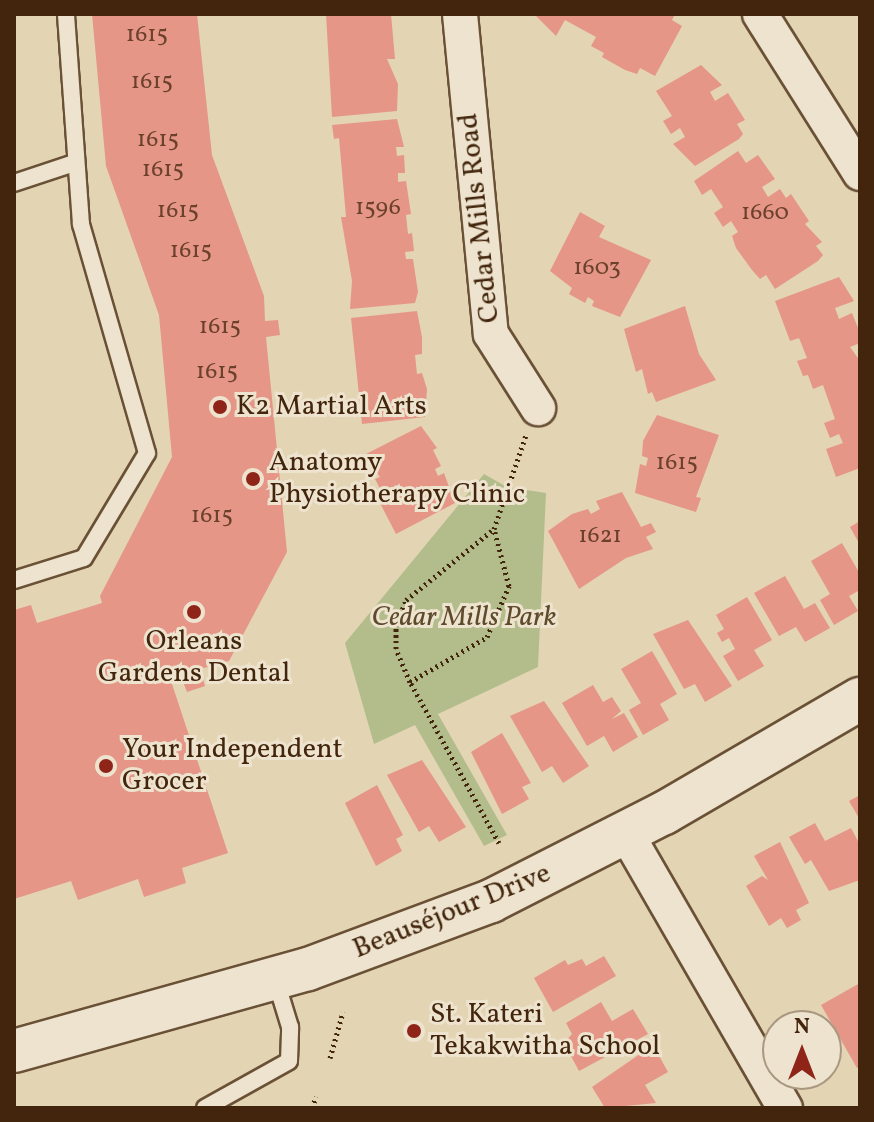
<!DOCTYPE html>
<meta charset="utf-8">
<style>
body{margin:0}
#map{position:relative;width:874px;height:1122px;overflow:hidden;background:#e3d4b3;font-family:Vollkorn,serif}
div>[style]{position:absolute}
.green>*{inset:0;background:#b3bd8c}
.building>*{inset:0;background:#e59687}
.path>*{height:5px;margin-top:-2.5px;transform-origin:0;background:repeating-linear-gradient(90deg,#42250c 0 2px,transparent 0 6px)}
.roads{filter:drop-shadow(2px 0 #6a5136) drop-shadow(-2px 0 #6a5136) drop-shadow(0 2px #6a5136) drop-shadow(0 -2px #6a5136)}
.service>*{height:16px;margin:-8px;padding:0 8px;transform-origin:8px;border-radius:8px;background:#ede3ce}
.minor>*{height:34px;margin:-17px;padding:0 17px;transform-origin:17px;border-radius:17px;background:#ede3ce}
.tertiary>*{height:42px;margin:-21px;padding:0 21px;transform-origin:21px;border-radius:21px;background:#ede3ce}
.dots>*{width:22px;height:22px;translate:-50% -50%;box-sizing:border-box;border:4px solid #ede3ce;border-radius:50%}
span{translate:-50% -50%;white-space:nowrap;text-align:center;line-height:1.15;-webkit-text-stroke:6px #ede3ce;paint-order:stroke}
.number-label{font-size:24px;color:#6b412b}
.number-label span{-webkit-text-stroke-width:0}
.street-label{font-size:28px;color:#42250c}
.poi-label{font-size:28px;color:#42250c}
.left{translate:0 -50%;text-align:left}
.park-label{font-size:28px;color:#5e4b2c;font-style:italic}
.frame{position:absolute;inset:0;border:16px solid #42250c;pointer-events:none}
.north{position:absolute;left:762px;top:1010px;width:80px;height:80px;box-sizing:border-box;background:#ede3ce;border:2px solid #a99780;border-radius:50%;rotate:0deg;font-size:22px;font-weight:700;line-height:32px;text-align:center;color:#42250c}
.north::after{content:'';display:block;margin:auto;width:28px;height:36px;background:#8f2418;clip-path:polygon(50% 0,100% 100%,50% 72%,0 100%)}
</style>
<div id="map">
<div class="green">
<i style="clip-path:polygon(484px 474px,507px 487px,546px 493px,538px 667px,438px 714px,507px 835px,484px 846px,415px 725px,374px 744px,345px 643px)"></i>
</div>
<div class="building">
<i style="clip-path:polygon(92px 14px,197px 14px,212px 155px,264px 296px,265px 321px,278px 320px,280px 335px,266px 337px,287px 552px,229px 661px,200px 669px,205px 686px,187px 692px,180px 674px,170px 678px,228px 853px,182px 868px,186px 883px,144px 897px,138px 879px,78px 900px,71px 881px,14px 899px,14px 610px,31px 605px,37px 623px,102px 603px,100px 596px,172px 457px,159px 315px,106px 166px)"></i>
<i style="clip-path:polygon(326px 14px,391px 14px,395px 59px,387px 59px,398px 84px,397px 111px,332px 117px)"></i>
<i style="clip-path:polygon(534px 14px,675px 14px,672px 20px,682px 26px,655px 76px,640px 68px,637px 74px,625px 70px,602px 57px,604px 53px,591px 46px,596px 37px,565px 20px,556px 36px)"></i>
<i style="clip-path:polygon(701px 65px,722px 85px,710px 92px,715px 101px,728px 93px,745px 120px,737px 124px,743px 134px,739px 139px,695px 166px,673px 144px,685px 137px,680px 128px,671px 134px,663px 121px,672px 116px,656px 91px)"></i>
<i style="clip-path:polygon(397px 119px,404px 147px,396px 147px,397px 156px,404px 155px,405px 173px,398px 173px,398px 182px,406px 181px,411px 214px,406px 215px,408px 234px,412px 233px,414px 251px,405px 252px,406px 259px,413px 259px,418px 292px,415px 303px,350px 309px,352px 281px,341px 217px,346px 217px,339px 138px,334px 139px,332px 125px)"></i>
<i style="clip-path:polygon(738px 151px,746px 163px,758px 155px,775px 179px,762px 187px,768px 197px,780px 189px,786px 198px,791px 194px,809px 221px,805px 224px,822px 242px,816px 246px,823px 255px,818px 261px,775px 289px,766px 275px,760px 279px,752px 270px,736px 248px,732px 236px,738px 232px,731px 221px,723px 227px,714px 213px,723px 207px,711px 189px,702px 195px,694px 181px)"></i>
<i style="clip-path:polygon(580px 212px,605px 226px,599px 237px,651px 260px,620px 317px,592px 306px,594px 301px,588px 297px,585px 303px,569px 294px,572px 288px,550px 271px)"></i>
<i style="clip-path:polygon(839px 277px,854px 301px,835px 308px,839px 319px,852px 313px,860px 333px,860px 343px,850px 347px,860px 361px,860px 468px,836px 477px,826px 449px,843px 443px,839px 434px,830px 438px,824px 423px,835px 419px,823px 385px,813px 389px,808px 375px,803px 376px,797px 361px,807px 358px,799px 338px,790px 341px,775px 301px)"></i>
<i style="clip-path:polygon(685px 306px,699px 354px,716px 380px,656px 402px,652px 392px,648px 394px,642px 369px,636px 372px,624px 329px)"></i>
<i style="clip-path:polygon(417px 311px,422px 337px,422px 354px,415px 355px,417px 374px,422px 373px,427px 389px,425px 417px,362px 424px,351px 318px)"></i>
<i style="clip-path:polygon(657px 415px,719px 435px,696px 497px,701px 498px,696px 512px,635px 493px,640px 464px,646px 466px,648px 458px,642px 456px,643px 441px)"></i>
<i style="clip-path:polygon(421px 426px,437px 448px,433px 450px,441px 466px,435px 469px,438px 476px,444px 473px,455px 503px,396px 534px,381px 505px,387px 502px,375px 479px,380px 477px,364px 455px)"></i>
<i style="clip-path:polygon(622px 492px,641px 527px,651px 523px,656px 532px,646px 537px,653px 549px,626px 558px,579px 589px,548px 531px,572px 514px,588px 509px,591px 514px,600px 509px,596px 501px)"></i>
<i style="clip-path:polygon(860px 521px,860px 545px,850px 527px)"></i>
<i style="clip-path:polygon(842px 543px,860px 574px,860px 590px,849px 596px,858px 611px,834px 625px,820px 600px,830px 594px,811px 561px)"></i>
<i style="clip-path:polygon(785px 576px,804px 609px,815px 603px,830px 628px,805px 642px,796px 627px,779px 636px,754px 593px)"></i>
<i style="clip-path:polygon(747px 597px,772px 640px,754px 650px,764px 666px,738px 681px,723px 656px,735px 649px,729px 638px,722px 642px,717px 633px,724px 629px,716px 615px)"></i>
<i style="clip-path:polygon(688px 620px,732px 686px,705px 702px,695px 684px,684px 689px,653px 634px)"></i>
<i style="clip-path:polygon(652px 651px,677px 694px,660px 704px,669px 720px,643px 735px,629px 710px,641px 703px,621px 669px)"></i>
<i style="clip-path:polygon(593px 685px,603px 702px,612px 697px,621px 711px,612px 719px,624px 713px,638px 737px,613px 752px,604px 736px,587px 746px,562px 703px)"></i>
<i style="clip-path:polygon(544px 701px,589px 766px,563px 783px,552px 766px,542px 772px,510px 716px)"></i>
<i style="clip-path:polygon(502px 733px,531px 783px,522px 787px,529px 799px,502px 814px,471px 752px)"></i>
<i style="clip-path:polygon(422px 760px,466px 827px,439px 842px,429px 826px,419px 832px,387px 775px)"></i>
<i style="clip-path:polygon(377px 785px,403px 835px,396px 839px,402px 851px,376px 866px,345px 803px)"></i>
<i style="clip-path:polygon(860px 795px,860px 820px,849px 801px)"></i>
<i style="clip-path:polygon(815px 823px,825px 841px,851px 828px,860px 845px,860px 880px,829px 891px,811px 860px,805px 864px,789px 837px)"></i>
<i style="clip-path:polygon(780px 842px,809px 903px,796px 910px,801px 920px,787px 928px,781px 918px,769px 926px,746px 886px,762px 876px,768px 880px,754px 856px)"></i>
<i style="clip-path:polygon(604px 956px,616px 976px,553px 1012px,534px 978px,565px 960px,568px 965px,582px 959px,586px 966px)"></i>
<i style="clip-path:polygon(860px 983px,860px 1066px,857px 1068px,821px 1005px)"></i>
<i style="clip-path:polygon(601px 1002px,612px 1021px,633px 1009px,648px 1034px,579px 1071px,564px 1043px,572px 1034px,566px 1023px)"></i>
<i style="clip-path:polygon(653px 1045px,668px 1072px,645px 1085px,656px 1103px,605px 1108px,592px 1087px)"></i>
</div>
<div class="path">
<i style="left:410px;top:682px;width:89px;rotate:-30.3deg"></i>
<i style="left:487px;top:637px;width:56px;rotate:-66.7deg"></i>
<i style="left:509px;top:586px;width:59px;rotate:-104.7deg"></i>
<i style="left:499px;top:843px;width:184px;rotate:-118.9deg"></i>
<i style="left:410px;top:682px;width:36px;rotate:-113deg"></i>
<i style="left:396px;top:649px;width:23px;rotate:-90deg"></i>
<i style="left:396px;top:626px;width:28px;rotate:-69deg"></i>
<i style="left:406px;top:600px;width:113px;rotate:-38.9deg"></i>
<i style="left:494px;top:529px;width:99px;rotate:-71.2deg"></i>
<i style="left:330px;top:1058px;width:48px;rotate:-74.2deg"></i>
<i style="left:312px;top:1108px;width:12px;rotate:-70deg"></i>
</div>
<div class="roads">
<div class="service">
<i style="left:14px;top:183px;width:63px;rotate:-18.4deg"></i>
<i style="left:14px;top:580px;width:73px;rotate:-17.4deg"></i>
<i style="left:84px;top:558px;width:122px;rotate:-59deg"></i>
<i style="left:147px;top:453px;width:238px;rotate:-106.1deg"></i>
<i style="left:81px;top:224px;width:211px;rotate:-94.1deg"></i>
<i style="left:205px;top:1108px;width:96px;rotate:-29.2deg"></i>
<i style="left:289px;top:1061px;width:34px;rotate:-88deg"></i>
<i style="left:290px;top:1027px;width:51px;rotate:-107deg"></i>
</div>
<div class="minor">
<i style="left:460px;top:14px;width:321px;rotate:84.5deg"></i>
<i style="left:491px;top:334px;width:88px;rotate:57.6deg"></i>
<i style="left:760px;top:14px;width:188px;rotate:57.8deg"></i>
<i style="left:626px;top:833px;width:318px;rotate:60deg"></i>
</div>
<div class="tertiary">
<i style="left:14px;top:1051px;width:305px;rotate:-15.6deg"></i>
<i style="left:308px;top:969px;width:195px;rotate:-20.4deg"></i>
<i style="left:491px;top:901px;width:194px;rotate:-27deg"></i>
<i style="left:664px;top:813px;width:227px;rotate:-30.2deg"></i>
</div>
</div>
<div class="dots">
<i style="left:220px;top:407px;background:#8f2418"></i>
<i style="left:253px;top:479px;background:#8f2418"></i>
<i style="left:194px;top:612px;background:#8f2418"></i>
<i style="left:106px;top:766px;background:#8f2418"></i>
<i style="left:414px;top:1031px;background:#8f2418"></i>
</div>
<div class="number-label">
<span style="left:147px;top:36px">1615</span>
<span style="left:152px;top:83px">1615</span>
<span style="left:158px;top:141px">1615</span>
<span style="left:163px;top:171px">1615</span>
<span style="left:378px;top:209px">1596</span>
<span style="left:178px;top:212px">1615</span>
<span style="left:765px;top:214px">1660</span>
<span style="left:191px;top:252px">1615</span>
<span style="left:597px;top:269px">1603</span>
<span style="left:220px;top:328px">1615</span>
<span style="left:217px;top:373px">1615</span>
<span style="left:677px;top:464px">1615</span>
<span style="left:212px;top:517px">1615</span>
<span style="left:600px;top:537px">1621</span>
</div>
<div class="street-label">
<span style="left:480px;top:218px;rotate:-96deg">Cedar Mills Road</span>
<span style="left:452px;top:912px;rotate:-22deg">Beauséjour Drive</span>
</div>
<div class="poi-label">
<span class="left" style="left:236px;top:407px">K2 Martial Arts</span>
<span class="left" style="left:269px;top:479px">Anatomy<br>Physiotherapy Clinic</span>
<span style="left:194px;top:658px">Orleans<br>Gardens Dental</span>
<span class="left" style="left:122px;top:766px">Your Independent<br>Grocer</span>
<span class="left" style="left:430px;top:1031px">St. Kateri<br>Tekakwitha School</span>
</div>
<div class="park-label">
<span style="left:464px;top:618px">Cedar Mills Park</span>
</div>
<div class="frame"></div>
<div class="north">N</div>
</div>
